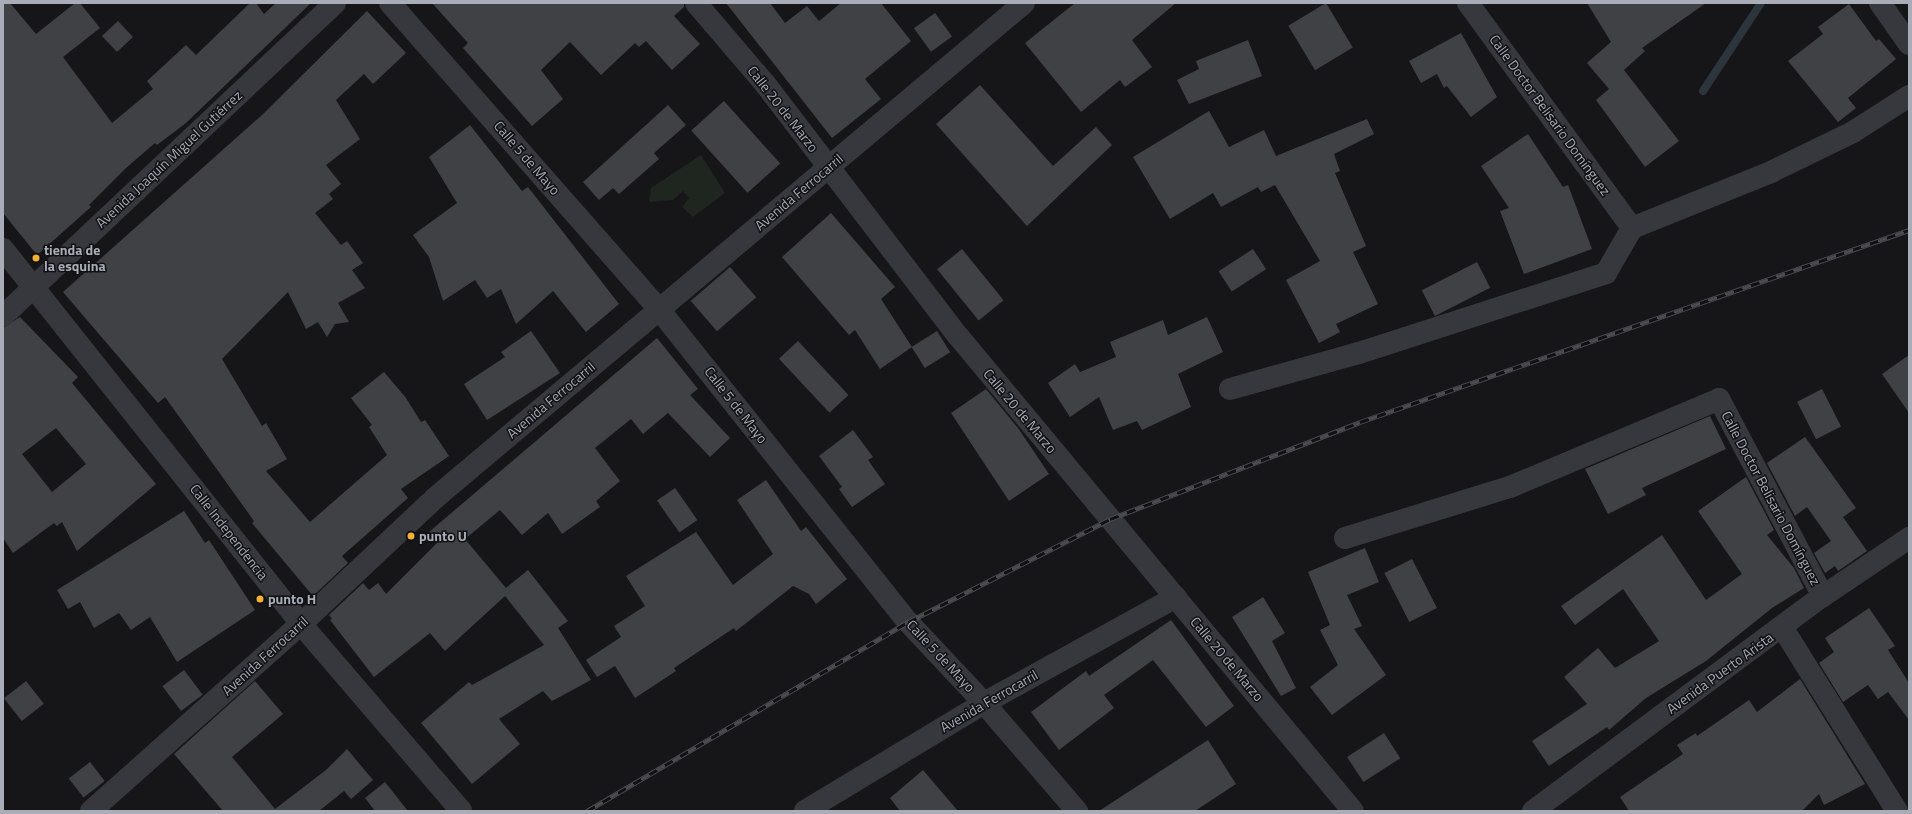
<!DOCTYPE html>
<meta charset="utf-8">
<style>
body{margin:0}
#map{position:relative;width:1912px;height:814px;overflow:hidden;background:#161618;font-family:"Titillium Web",sans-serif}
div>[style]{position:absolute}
.green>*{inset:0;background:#1e261f}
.stream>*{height:8px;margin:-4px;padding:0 4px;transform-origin:4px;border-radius:4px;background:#2c353c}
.building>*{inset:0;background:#404145;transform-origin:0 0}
.pedestrian>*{height:22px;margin:-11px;padding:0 11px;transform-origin:11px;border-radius:11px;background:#37383d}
.minor>*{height:22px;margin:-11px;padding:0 11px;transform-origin:11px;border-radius:11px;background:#37383d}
.tertiary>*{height:22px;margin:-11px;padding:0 11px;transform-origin:11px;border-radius:11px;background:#37383d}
.rail>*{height:4.5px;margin-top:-2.25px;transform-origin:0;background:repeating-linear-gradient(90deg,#111113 0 9px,#4a4c52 0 18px);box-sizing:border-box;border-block:1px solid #4a4c52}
.dots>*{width:11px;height:11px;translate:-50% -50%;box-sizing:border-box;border:2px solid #111113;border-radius:50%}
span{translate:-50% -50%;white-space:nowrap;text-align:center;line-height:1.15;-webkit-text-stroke:3px #111113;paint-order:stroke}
.street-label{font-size:14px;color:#a8adb8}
.poi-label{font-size:14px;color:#a8adb8;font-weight:700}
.left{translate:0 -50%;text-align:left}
.frame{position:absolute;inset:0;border:4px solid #a8adb8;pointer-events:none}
</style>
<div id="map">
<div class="green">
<i style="clip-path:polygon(701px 155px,725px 193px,693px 217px,682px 207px,689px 198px,683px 191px,673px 200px,649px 202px,651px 188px)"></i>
</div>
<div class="stream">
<i style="left:1703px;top:91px;width:105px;rotate:-56.6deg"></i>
</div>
<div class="building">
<i style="clip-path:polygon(3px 3px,10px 3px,36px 34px,75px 3px,80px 3px,100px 28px,63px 57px,112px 123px,153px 89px,147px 81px,186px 45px,196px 55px,250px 3px,256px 3px,264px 14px,276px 3px,311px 3px,186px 123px,157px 145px,155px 143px,126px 168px,89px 205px,91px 207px,37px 255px,3px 213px)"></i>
<i style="clip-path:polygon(432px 3px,684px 3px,684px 7px,674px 16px,700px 44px,672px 70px,646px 41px,639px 47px,635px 43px,601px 75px,570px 42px,541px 70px,563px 99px,532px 126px,463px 48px,468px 43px)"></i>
<i style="clip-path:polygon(726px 3px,770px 3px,785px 23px,807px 6px,819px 21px,841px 3px,881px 3px,911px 41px,865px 79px,881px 99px,832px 138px)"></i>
<i style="clip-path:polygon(1075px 3px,1176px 3px,1132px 40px,1152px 67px,1125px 87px,1120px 80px,1081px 112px,1025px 43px)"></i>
<i style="left:1326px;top:3px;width:52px;height:44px;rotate:59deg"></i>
<i style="clip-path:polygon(1587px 3px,1706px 3px,1642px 48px,1645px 51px,1624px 70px,1679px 141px,1645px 167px,1596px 100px,1609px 89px,1587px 63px,1611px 42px)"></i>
<i style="clip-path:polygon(1849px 4px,1876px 41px,1879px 39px,1896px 59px,1848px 98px,1856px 108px,1838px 122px,1788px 61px,1823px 34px,1818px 27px)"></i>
<i style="clip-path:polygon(367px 11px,406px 53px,373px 84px,364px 74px,336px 100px,360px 139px,326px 165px,341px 184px,329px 194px,333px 199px,315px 213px,341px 245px,347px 241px,363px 263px,352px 270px,365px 288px,338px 303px,349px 322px,335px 324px,327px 337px,318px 322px,306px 329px,288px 292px,222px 359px,262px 426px,266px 423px,287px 459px,266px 471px,310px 522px,387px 455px,369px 427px,372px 425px,351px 398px,384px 372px,406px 398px,421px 422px,425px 420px,449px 456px,401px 489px,408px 498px,342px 556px,348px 563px,313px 596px,252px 523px,254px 521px,165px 397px,158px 403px,63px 292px,262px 115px)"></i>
<i style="left:935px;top:13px;width:29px;height:26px;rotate:54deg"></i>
<i style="left:118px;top:21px;width:22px;height:22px;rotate:47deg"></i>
<i style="clip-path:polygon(1461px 33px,1497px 97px,1471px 117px,1447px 86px,1444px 88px,1437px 74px,1421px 83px,1409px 61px)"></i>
<i style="clip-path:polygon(1248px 40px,1262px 76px,1189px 104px,1177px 80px,1199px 69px,1196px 61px)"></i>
<i style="clip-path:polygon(980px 85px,1053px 166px,1096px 127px,1112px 145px,1027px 226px,936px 124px)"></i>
<i style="left:724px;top:101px;width:84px;height:44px;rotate:48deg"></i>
<i style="clip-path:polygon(668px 105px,686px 125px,654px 153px,659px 159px,619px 194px,613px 188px,599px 200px,583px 182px)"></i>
<i style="clip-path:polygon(1209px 111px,1229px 147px,1264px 130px,1276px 156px,1367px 119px,1374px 134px,1334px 154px,1340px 171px,1335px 173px,1366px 246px,1353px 252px,1378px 304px,1336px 324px,1340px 332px,1319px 343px,1286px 280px,1320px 261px,1275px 185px,1261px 192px,1258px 187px,1221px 207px,1213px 193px,1170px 219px,1133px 157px)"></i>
<i style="clip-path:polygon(470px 125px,522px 191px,528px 187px,619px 304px,586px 332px,553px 291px,516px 324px,501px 289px,487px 298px,475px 280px,443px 301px,429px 257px,413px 235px,457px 203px,429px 157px)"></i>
<i style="clip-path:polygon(1528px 134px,1563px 187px,1568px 185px,1592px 249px,1524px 274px,1500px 211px,1509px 208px,1481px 166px)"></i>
<i style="clip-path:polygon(831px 213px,895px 287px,881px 299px,912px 347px,880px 369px,855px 330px,849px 335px,782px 257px)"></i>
<i style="left:962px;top:249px;width:66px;height:32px;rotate:51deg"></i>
<i style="left:1253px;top:249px;width:24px;height:41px;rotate:57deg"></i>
<i style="left:1477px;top:262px;width:29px;height:62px;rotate:63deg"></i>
<i style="left:730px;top:267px;width:40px;height:52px;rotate:49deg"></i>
<i style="clip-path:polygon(evenodd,20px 317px,78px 377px,72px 383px,156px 484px,77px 551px,62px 522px,57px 526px,54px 523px,13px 553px,3px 538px,3px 328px,20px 317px,56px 428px,86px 464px,52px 492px,22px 454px,56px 428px)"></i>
<i style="clip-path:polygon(1207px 317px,1223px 352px,1178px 374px,1191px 407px,1142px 430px,1137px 421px,1113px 430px,1099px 397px,1070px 417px,1048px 383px,1075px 364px,1080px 372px,1116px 357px,1110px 342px,1163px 320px,1168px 335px)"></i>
<i style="clip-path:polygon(531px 331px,560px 373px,487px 420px,464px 384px,505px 357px,501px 352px)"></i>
<i style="left:937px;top:331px;width:25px;height:30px;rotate:58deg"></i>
<i style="clip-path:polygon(657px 338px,698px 389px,690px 395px,730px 438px,710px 457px,668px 413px,643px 434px,631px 419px,595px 448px,620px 481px,596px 501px,600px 507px,562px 534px,548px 513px,522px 535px,500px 510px,465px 539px,506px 588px,528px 570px,568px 621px,558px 628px,591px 680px,552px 701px,543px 691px,499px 719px,520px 744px,472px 784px,421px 723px,469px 682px,472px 685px,544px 645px,505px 596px,445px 651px,430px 633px,374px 677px,330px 620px,332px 619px,329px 615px,363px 583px,369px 590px,378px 583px,386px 594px,438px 542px,429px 532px)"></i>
<i style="left:798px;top:341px;width:74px;height:26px;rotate:47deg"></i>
<i style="clip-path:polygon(1909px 355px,1909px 413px,1882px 374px)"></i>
<i style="clip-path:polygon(986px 389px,1018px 428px,1049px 474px,1009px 501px,951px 413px)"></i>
<i style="left:1822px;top:389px;width:42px;height:28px;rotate:63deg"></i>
<i style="clip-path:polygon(1710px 416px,1726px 449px,1642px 488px,1646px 495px,1608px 514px,1585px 469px)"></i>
<i style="clip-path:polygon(853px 430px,873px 457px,868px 460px,885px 484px,852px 507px,839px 489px,842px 487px,819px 456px)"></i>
<i style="clip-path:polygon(1805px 437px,1856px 508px,1843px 517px,1867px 551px,1838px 571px,1835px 566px,1825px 573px,1814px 553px,1831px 541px,1807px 507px,1795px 516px,1767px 463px)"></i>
<i style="clip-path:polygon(1746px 477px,1774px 530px,1767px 535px,1794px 568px,1804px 588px,1772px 608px,1706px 661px,1646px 698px,1609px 730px,1607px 727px,1549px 766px,1532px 741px,1587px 704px,1564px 677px,1598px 648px,1615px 668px,1659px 641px,1623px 589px,1575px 625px,1561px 606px,1662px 535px,1706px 600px,1742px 574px,1698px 511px)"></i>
<i style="clip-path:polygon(766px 480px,801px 531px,806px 527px,847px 579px,816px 604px,809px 594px,793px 586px,736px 631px,734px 628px,674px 668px,676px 671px,635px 698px,615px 666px,597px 677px,586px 660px,621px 637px,614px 626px,645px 606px,626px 576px,696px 532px,733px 585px,773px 554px,737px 500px)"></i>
<i style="left:675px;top:488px;width:39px;height:22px;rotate:55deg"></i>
<i style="clip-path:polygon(184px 511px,205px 543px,209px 540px,255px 610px,177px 662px,150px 617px,131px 630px,119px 613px,94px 628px,80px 602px,68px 609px,57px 590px)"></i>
<i style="clip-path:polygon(1365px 548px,1379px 582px,1347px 595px,1362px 626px,1354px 629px,1386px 675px,1332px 715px,1310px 687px,1338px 665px,1320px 630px,1330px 625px,1308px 572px)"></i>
<i style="left:1412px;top:559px;width:55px;height:31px;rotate:63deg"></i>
<i style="clip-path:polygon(1263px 597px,1285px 633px,1272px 641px,1296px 688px,1281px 696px,1232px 617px)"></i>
<i style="clip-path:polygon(1869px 608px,1895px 646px,1888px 650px,1909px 683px,1909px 720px,1888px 692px,1878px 699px,1868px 685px,1843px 702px,1819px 663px,1834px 652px,1825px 638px)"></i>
<i style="clip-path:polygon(1171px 620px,1234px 706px,1206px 727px,1153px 660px,1104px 695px,1114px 708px,1059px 750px,1031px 712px,1086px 671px,1089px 676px)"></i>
<i style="left:184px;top:670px;width:31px;height:27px;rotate:53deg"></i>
<i style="clip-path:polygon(1800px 679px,1865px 784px,1824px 805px,1819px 794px,1802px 811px,1629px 811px,1620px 797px,1683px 754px,1677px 745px,1696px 733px,1697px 736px,1749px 700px,1757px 712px)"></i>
<i style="left:26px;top:681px;width:29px;height:28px;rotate:52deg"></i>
<i style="clip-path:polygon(255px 681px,283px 714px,232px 757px,275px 809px,326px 770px,347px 749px,373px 780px,351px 799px,344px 791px,319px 811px,223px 811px,174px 754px)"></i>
<i style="left:1384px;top:733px;width:30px;height:44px;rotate:57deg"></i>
<i style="clip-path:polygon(1208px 740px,1236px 784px,1195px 811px,1099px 811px)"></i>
<i style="left:90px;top:762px;width:24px;height:27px;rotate:52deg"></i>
<i style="clip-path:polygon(923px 770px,958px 811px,900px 811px,890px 798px)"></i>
<i style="clip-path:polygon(385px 782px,408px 811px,375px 811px,365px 798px)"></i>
</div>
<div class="pedestrian">
<i style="left:1345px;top:538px;width:173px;rotate:-17.2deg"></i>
<i style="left:1510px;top:487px;width:227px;rotate:-22.8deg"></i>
</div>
<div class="minor">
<i style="left:390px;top:3px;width:406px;rotate:48.7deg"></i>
<i style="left:658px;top:308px;width:401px;rotate:51.5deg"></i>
<i style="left:908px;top:622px;width:111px;rotate:46.8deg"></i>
<i style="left:984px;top:703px;width:143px;rotate:49.3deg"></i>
<i style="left:696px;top:3px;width:108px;rotate:49.5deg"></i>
<i style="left:766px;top:85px;width:317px;rotate:52.6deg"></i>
<i style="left:959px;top:337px;width:616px;rotate:50.27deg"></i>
<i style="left:1468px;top:3px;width:278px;rotate:53.9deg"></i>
<i style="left:3px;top:249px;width:479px;rotate:51.5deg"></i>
<i style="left:301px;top:624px;width:246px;rotate:49.4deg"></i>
<i style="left:1230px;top:389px;width:134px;rotate:-15.6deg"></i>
<i style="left:1359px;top:353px;width:260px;rotate:-17.9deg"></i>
<i style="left:1606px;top:273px;width:52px;rotate:-60deg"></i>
<i style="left:1632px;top:228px;width:150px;rotate:-21.9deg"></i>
<i style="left:1771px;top:172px;width:91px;rotate:-26deg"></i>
<i style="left:1853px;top:132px;width:67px;rotate:-32.7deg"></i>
<i style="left:1719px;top:399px;width:223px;rotate:62.2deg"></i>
<i style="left:1782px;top:627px;width:217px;rotate:58deg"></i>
<i style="left:91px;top:811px;width:281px;rotate:-41.7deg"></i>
<i style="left:301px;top:624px;width:184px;rotate:-43.2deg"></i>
<i style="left:435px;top:498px;width:769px;rotate:-40.04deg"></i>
<i style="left:805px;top:811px;width:209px;rotate:-31.1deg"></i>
<i style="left:984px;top:703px;width:219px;rotate:-28.9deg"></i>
<i style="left:1533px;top:811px;width:361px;rotate:-36.6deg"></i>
<i style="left:1823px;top:596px;width:104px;rotate:-34deg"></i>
</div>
<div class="tertiary">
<i style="left:1880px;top:3px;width:50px;rotate:54.7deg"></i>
<i style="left:3px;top:316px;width:456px;rotate:-43.3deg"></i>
</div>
<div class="rail">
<i style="left:587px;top:811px;width:373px;rotate:-30.5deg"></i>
<i style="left:908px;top:622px;width:227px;rotate:-27deg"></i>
<i style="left:1110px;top:519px;width:268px;rotate:-21.2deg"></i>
<i style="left:1360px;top:422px;width:582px;rotate:-19.28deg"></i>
</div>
<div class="dots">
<i style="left:36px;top:258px;background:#f2b134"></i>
<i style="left:411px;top:536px;background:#f2b134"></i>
<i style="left:260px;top:599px;background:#f2b134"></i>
</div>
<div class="street-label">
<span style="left:783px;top:109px;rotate:52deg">Calle 20 de Marzo</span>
<span style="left:1550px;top:115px;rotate:54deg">Calle Doctor Belisario Domínguez</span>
<span style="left:527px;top:158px;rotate:49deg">Calle 5 de Mayo</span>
<span style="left:169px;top:159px;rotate:-43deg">Avenida Joaquín Miguel Gutiérrez</span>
<span style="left:799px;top:192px;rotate:-40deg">Avenida Ferrocarril</span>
<span style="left:551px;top:400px;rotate:-40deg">Avenida Ferrocarril</span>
<span style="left:736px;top:405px;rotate:52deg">Calle 5 de Mayo</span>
<span style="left:1020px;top:411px;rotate:50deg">Calle 20 de Marzo</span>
<span style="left:1771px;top:498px;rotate:62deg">Calle Doctor Belisario Domínguez</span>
<span style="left:229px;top:532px;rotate:52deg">Calle Independencia</span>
<span style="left:265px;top:656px;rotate:-42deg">Avenida Ferrocarril</span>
<span style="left:941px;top:656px;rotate:47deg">Calle 5 de Mayo</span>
<span style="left:1227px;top:659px;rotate:50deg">Calle 20 de Marzo</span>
<span style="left:1720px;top:673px;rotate:-36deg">Avenida Puerto Arista</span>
<span style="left:989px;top:701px;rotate:-30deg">Avenida Ferrocarril</span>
</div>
<div class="poi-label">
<span class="left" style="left:44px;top:258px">tienda de<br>la esquina</span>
<span class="left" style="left:419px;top:536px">punto U</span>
<span class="left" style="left:268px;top:599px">punto H</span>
</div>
<div class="frame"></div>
</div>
